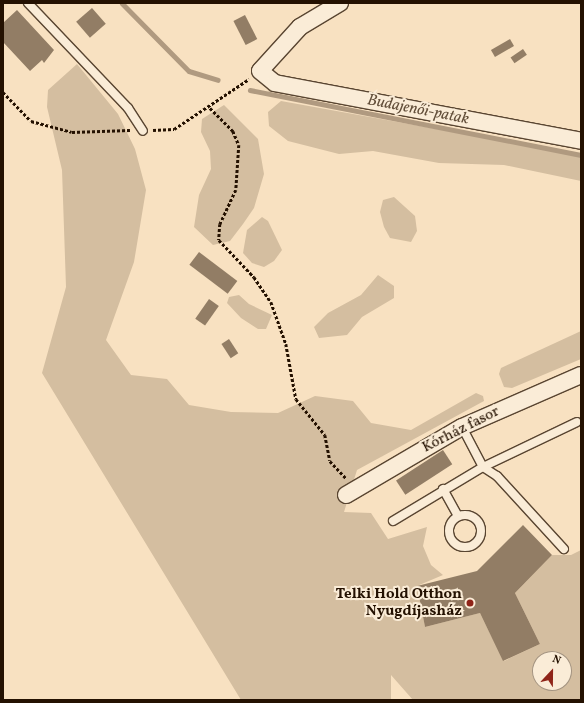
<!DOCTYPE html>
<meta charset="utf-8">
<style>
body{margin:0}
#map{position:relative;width:584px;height:703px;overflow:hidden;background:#f8e1c1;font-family:Vollkorn,serif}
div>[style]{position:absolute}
.green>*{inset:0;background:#d4bea0}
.stream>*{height:4.5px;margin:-2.25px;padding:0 2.25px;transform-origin:2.25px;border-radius:2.25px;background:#b09a80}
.building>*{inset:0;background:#927d65;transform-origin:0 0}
.path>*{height:2.5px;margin-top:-1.25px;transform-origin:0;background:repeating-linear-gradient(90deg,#241101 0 3px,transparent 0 5px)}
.roads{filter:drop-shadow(1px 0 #594531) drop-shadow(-1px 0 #594531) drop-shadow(0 1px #594531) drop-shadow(0 -1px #594531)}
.service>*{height:8px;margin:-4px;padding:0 4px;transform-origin:4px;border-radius:4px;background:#faecd7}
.service>.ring{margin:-4px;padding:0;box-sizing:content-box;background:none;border:8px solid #faecd7;border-radius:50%}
.minor>*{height:16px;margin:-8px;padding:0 8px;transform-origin:8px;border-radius:8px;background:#faecd7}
.dots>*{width:11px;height:11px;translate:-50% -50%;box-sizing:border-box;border:2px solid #faecd7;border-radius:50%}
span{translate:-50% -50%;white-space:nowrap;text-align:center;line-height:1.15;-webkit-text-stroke:4px #faecd7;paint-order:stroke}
.street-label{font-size:15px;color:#241101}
.poi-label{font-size:15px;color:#241101;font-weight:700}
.right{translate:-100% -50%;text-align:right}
.water-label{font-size:16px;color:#634f3a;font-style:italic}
.frame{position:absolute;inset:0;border:4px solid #241101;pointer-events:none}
.north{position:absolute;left:532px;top:651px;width:40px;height:40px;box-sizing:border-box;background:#faecd7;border:1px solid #a49481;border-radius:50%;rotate:22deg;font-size:11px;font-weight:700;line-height:16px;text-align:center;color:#241101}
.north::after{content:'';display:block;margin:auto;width:14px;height:18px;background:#8f2418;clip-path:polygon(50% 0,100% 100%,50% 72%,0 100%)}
</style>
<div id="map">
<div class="green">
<i style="clip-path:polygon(evenodd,77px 64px,118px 114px,135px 149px,146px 190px,134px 262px,106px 340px,131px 375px,167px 379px,189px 405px,231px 412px,278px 413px,315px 396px,353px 401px,371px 423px,411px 430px,476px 393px,483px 396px,484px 401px,357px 470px,344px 512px,371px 513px,388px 539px,427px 527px,423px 546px,431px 565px,443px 575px,417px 586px,425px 627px,480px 613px,504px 661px,540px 644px,515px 593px,552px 555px,571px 555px,581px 550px,581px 700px,413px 700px,391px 675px,391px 700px,241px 700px,42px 373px,66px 287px,62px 170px,47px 107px,48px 90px,77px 64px,540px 659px,564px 659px,564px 683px,540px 683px,540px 659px)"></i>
<i style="clip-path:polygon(281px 101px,581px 155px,581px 181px,504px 165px,439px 163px,373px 151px,339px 154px,288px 141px,269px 126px,268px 112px)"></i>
<i style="clip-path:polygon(224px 105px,258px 139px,264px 174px,254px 208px,243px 224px,230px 241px,213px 245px,194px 227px,199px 195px,211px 169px,210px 151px,201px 132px,202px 119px)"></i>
<i style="clip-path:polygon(394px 197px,415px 216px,417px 231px,411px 242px,390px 238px,384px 227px,380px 212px,383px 200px)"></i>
<i style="clip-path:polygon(262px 217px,268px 221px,282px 250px,274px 261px,264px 267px,252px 263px,243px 253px,247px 230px)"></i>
<i style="clip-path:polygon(378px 275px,394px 286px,394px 298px,362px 317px,347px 335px,319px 338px,314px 327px,328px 313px,361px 295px)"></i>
<i style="clip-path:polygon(239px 295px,249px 304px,272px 315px,266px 329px,258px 329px,241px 318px,227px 303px,229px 297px)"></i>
<i style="clip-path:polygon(581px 331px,581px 359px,512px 388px,504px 387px,499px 374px,501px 368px)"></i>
</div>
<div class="stream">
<i style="left:122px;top:3px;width:95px;rotate:45.4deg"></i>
<i style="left:189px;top:71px;width:30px;rotate:17deg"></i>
<i style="left:250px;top:90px;width:337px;rotate:11.1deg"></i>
</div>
<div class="building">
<i style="left:92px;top:8px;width:21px;height:21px;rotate:49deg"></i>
<i style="clip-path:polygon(17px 10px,54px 50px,44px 63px,42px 60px,30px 71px,3px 42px,3px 23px)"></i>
<i style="left:245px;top:15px;width:27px;height:13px;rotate:63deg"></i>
<i style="left:510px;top:39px;width:8px;height:22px;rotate:60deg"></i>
<i style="left:523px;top:49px;width:7px;height:15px;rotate:56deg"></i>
<i style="left:199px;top:252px;width:48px;height:16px;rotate:37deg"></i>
<i style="left:209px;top:299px;width:12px;height:24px;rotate:35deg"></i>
<i style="left:229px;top:339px;width:17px;height:9px;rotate:57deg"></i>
<i style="left:443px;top:450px;width:17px;height:56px;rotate:57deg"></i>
<i style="clip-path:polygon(523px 525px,552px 555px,515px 593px,540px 644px,503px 661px,480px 613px,425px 627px,417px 586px,477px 571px)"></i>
</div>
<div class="path">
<i style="left:3px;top:92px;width:40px;rotate:46deg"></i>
<i style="left:31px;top:121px;width:42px;rotate:15deg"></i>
<i style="left:72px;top:132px;width:58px;rotate:-2deg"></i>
<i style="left:210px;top:108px;width:33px;rotate:45deg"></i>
<i style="left:233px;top:131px;width:15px;rotate:67deg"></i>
<i style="left:239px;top:145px;width:45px;rotate:93.8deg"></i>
<i style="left:236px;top:190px;width:38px;rotate:115deg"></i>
<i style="left:220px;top:224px;width:16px;rotate:94deg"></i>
<i style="left:219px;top:240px;width:51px;rotate:46.6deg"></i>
<i style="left:254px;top:277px;width:30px;rotate:56deg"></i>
<i style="left:271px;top:302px;width:45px;rotate:70.3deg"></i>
<i style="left:286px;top:344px;width:56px;rotate:79.7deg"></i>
<i style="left:296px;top:399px;width:46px;rotate:51.1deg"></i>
<i style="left:325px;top:435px;width:26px;rotate:79deg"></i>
<i style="left:330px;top:461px;width:23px;rotate:47deg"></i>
<i style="left:153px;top:130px;width:21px;rotate:-3deg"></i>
<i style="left:174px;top:129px;width:90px;rotate:-33.7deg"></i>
</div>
<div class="roads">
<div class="service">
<i style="left:28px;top:3px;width:145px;rotate:46.4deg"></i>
<i style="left:128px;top:108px;width:27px;rotate:57deg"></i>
<i style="left:462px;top:427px;width:45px;rotate:62.3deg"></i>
<i style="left:483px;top:467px;width:17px;rotate:33deg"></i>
<i style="left:497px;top:476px;width:99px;rotate:47.5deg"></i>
<i style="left:443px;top:489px;width:31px;rotate:61deg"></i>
<i class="ring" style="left:449px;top:515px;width:24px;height:24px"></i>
<i style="left:393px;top:521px;width:105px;rotate:-31deg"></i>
<i style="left:483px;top:467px;width:104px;rotate:-25.6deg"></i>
</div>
<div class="minor">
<i style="left:340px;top:3px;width:47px;rotate:149deg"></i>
<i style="left:300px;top:27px;width:59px;rotate:132.3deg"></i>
<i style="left:260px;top:71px;width:19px;rotate:39deg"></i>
<i style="left:275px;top:83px;width:311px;rotate:10.7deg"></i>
<i style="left:346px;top:495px;width:134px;rotate:-30.4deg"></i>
<i style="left:462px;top:427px;width:130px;rotate:-23.6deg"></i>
</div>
</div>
<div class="dots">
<i style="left:470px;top:603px;background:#8f2418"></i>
</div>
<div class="street-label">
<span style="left:461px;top:430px;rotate:-27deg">Kórház fasor</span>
</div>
<div class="poi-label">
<span class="right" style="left:462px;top:603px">Telki Hold Otthon<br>Nyugdíjasház</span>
</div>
<div class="water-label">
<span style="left:418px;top:110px;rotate:11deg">Budajenői-patak</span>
</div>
<div class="frame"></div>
<div class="north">N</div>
</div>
